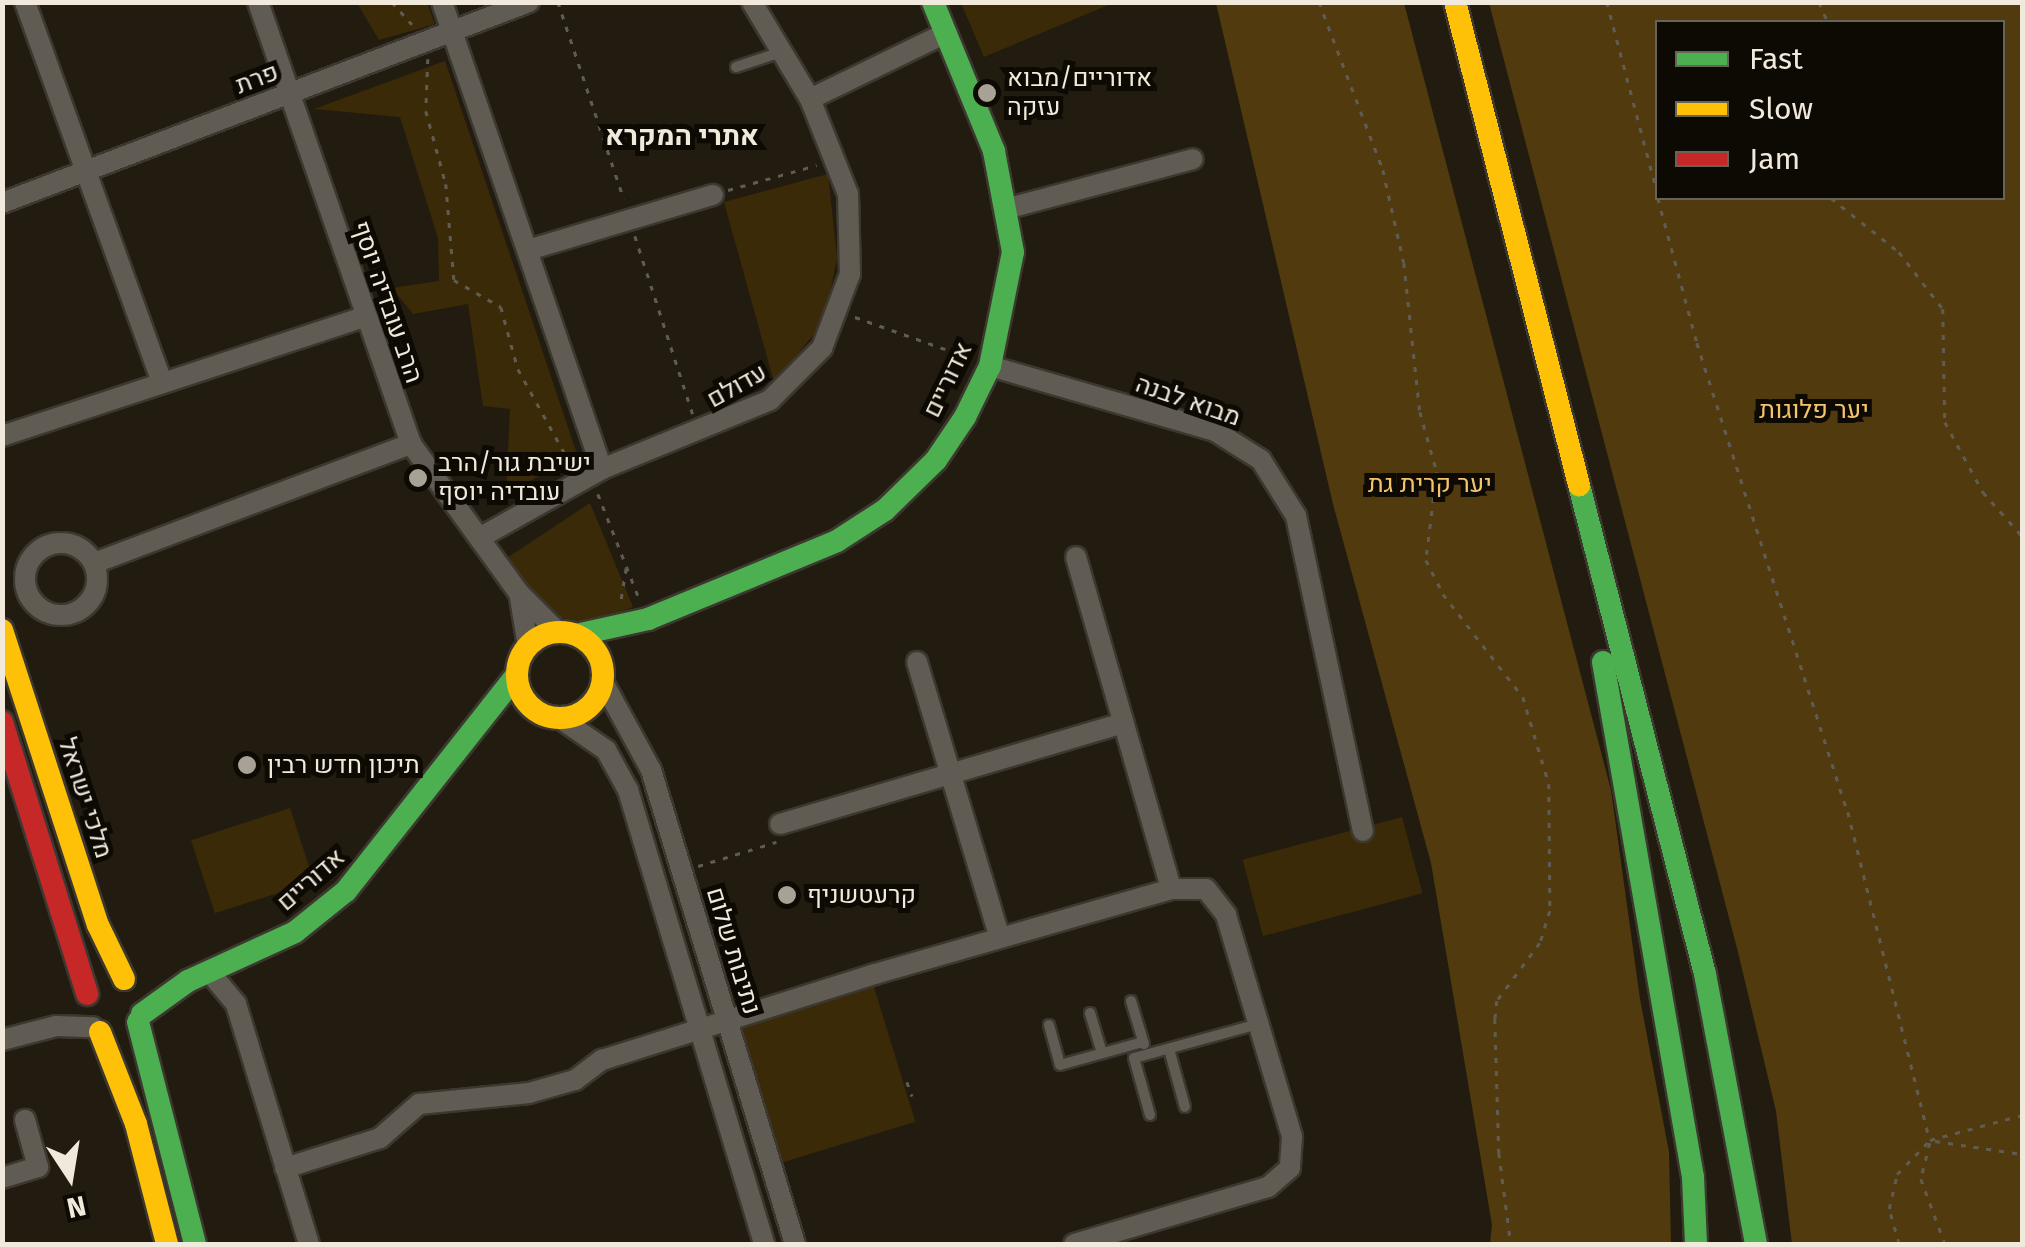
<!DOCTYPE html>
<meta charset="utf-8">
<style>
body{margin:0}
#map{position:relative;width:2025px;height:1247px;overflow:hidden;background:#221c10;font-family:"Fira Sans",Heebo,sans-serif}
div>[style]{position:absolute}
.green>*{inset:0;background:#3b2a07;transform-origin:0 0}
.forest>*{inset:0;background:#513b0e}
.path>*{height:2.5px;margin-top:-1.25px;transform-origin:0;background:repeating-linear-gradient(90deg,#615c53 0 5px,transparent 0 13px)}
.roads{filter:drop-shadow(2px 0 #3c3830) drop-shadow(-2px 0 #3c3830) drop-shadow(0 2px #3c3830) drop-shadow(0 -2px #3c3830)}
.lane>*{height:10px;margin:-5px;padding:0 5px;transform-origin:5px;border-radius:5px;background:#615c53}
.street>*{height:20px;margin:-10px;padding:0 10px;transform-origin:10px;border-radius:10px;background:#615c53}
.street>.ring{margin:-10px;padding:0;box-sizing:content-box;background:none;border:20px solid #615c53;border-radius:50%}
.fast>*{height:22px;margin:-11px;padding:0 11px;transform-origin:11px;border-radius:11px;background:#4caf50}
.slow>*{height:22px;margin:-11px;padding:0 11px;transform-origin:11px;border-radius:11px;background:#ffc107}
.slow>.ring{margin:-11px;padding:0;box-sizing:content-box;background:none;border:22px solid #ffc107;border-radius:50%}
.jam>*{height:22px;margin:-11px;padding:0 11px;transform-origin:11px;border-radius:11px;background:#c62828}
.dots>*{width:28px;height:28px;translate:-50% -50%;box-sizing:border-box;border:5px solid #0d0903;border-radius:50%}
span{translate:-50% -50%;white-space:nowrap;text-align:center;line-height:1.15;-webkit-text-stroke:10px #0d0903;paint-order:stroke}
.street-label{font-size:25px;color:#f0e9dc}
.poi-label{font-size:25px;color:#f0e9dc}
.left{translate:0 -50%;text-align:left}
.park-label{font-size:25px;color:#f4c36b}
.neighbourhood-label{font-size:28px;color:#f0e9dc;font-weight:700}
.frame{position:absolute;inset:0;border:5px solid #f0e9dc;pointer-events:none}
.legend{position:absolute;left:1655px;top:20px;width:350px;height:180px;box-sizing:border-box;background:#0d0903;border:2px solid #68635a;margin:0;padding:12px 18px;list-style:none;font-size:30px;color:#f0e9dc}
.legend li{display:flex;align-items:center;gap:20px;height:50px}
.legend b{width:50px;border:2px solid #68635a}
.north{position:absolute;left:20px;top:1127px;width:100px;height:100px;-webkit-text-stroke:8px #0d0903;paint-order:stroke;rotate:168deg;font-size:28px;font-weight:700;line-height:40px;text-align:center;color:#f0e9dc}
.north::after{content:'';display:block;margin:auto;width:35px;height:45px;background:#f0e9dc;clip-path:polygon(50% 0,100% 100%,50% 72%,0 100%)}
</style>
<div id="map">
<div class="green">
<i style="clip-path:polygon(357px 3px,427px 3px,435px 24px,379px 40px)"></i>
<i style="clip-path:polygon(961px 3px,1113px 3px,984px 57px)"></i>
<i style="clip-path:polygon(445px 61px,577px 454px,506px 495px,510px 409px,483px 406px,468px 304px,413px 314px,392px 288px,439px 281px,438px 238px,400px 117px,314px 109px)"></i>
<i style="clip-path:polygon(828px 174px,837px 258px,828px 303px,815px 333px,774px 382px,724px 202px)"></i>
<i style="clip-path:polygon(590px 503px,633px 607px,586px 624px,545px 614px,507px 558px)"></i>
<i style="left:290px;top:808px;width:77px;height:104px;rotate:72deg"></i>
<i style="left:1402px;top:817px;width:79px;height:165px;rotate:75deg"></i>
<i style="left:874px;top:987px;width:141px;height:140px;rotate:73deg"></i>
</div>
<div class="forest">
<i style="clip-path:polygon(1216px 3px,1404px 3px,1611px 790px,1640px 999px,1669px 1152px,1671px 1244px,1490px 1244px,1492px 1225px,1431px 863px,1333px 504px)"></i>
<i style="clip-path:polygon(evenodd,1489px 3px,2022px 3px,2022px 1244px,1792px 1244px,1776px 1111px,1738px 952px,1489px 3px,1658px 22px,2002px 22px,2002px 198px,1658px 198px,1658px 22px)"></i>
</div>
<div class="path">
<i style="left:392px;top:2px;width:30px;rotate:48deg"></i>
<i style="left:558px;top:2px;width:208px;rotate:71.5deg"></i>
<i style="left:1319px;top:2px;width:180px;rotate:69.1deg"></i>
<i style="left:1383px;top:170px;width:95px;rotate:77.3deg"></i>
<i style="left:1404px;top:263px;width:150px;rotate:83.9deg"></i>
<i style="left:1420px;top:412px;width:62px;rotate:74.2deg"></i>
<i style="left:1437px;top:472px;width:89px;rotate:97.1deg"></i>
<i style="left:1426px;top:560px;width:38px;rotate:63deg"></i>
<i style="left:1443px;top:594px;width:130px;rotate:52.2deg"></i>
<i style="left:1523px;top:697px;width:91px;rotate:73.4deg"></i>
<i style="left:1549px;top:784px;width:127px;rotate:89.5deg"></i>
<i style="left:1550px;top:911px;width:34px;rotate:107deg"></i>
<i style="left:1540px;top:943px;width:72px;rotate:126.6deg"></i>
<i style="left:1497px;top:1001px;width:18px;rotate:96deg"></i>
<i style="left:1495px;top:1019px;width:134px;rotate:88.3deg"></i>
<i style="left:1499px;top:1153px;width:92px;rotate:82.5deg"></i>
<i style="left:1607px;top:2px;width:200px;rotate:75.2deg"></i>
<i style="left:1819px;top:2px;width:22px;rotate:66deg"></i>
<i style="left:428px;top:59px;width:52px;rotate:92.2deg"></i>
<i style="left:426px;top:111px;width:76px;rotate:74.7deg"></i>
<i style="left:446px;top:184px;width:96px;rotate:85.2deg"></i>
<i style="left:454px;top:280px;width:54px;rotate:29.9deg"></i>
<i style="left:501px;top:307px;width:64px;rotate:74.7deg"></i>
<i style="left:518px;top:369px;width:107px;rotate:61deg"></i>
<i style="left:728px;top:190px;width:92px;rotate:-15.7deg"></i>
<i style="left:1658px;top:198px;width:150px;rotate:74.9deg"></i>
<i style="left:1697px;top:343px;width:493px;rotate:72.2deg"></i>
<i style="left:1848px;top:812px;width:338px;rotate:76deg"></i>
<i style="left:1831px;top:198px;width:87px;rotate:38.5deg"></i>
<i style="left:1899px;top:252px;width:72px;rotate:52.3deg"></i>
<i style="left:1943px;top:309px;width:113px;rotate:89deg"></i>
<i style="left:1945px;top:422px;width:80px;rotate:61.5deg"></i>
<i style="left:1983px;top:492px;width:59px;rotate:48.4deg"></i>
<i style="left:635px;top:236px;width:187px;rotate:72deg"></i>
<i style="left:855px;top:317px;width:122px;rotate:19.6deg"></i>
<i style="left:598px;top:494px;width:112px;rotate:68.5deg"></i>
<i style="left:621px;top:599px;width:33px;rotate:-81deg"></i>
<i style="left:698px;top:866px;width:82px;rotate:-17.1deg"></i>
<i style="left:907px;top:1082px;width:15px;rotate:70deg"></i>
<i style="left:1935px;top:1141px;width:88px;rotate:8.5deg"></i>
<i style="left:1930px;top:1143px;width:37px;rotate:104deg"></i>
<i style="left:1921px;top:1179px;width:69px;rotate:69.7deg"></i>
<i style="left:1899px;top:1244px;width:36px;rotate:-106deg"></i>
<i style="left:1889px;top:1209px;width:36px;rotate:-77deg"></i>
<i style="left:1897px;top:1174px;width:47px;rotate:-45.9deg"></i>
<i style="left:1930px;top:1140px;width:95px;rotate:-15.2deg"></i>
</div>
<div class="roads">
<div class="lane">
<i style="left:736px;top:67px;width:47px;rotate:-18.4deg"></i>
<i style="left:1131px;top:1001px;width:45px;rotate:73.2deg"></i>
<i style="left:1090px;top:1013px;width:42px;rotate:73.3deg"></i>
<i style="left:1049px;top:1025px;width:41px;rotate:74.6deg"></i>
<i style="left:1060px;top:1065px;width:86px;rotate:-15.5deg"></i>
<i style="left:1169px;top:1049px;width:60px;rotate:74.6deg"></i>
<i style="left:1150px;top:1115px;width:59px;rotate:-105.7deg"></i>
<i style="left:1134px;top:1058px;width:125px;rotate:-15.3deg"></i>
</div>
<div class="street">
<i style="left:25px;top:2px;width:405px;rotate:70.2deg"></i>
<i style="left:258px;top:2px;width:468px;rotate:70.9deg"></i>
<i style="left:411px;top:444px;width:183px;rotate:54.1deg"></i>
<i style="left:518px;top:592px;width:57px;rotate:45deg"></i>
<i style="left:442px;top:2px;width:494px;rotate:71.1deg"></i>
<i style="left:810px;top:99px;width:151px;rotate:-25.9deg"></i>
<i style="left:2px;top:203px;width:564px;rotate:-20.88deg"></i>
<i style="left:1009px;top:208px;width:190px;rotate:-14.9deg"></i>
<i style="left:528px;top:250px;width:193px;rotate:-16.6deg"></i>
<i style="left:990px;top:366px;width:234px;rotate:16.1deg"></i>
<i style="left:1215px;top:431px;width:54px;rotate:32.2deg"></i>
<i style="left:1261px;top:460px;width:66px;rotate:58deg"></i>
<i style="left:1296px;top:516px;width:322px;rotate:78deg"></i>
<i style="left:2px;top:436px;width:383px;rotate:-18.2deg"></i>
<i style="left:481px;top:537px;width:139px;rotate:-29.3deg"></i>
<i style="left:602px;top:469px;width:182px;rotate:-22.3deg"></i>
<i style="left:770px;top:400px;width:74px;rotate:-45deg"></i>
<i style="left:822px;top:348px;width:79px;rotate:-69.3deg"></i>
<i style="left:850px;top:274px;width:80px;rotate:-91.4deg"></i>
<i style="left:848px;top:194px;width:102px;rotate:-111.8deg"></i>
<i style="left:810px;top:99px;width:113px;rotate:-120.9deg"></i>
<i class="ring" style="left:25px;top:543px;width:52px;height:52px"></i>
<i style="left:1076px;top:557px;width:345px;rotate:74deg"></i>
<i style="left:94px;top:563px;width:339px;rotate:-20.6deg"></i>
<i style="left:520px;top:598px;width:49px;rotate:80.5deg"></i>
<i style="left:917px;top:662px;width:288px;rotate:73.3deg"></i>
<i style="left:603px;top:682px;width:100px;rotate:61.4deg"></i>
<i style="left:651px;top:770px;width:495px;rotate:73.1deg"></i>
<i style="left:561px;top:719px;width:55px;rotate:34.6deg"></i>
<i style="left:606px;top:750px;width:46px;rotate:61.2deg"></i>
<i style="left:628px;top:790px;width:474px;rotate:73.3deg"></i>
<i style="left:780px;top:824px;width:358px;rotate:-16.4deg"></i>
<i style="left:211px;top:974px;width:39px;rotate:50deg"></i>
<i style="left:236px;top:1004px;width:251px;rotate:73.1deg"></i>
<i style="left:2px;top:1040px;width:56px;rotate:-14.5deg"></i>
<i style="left:56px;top:1026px;width:37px;rotate:2deg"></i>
<i style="left:285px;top:1168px;width:100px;rotate:-17.5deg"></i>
<i style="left:380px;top:1138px;width:52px;rotate:-41.1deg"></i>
<i style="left:419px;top:1104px;width:111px;rotate:-5.7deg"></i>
<i style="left:529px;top:1093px;width:48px;rotate:-15.8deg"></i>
<i style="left:575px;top:1080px;width:34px;rotate:-37deg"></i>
<i style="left:602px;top:1060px;width:286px;rotate:-17.5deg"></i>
<i style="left:875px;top:974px;width:308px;rotate:-16deg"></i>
<i style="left:1171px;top:889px;width:35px"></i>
<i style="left:1206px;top:889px;width:33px;rotate:52deg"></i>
<i style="left:1226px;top:915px;width:232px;rotate:73.4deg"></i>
<i style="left:1292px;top:1137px;width:31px;rotate:94deg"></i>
<i style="left:1290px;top:1168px;width:29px;rotate:139deg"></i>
<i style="left:1268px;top:1187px;width:202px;rotate:163.6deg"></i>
<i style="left:2px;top:1178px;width:38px;rotate:-17deg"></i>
<i style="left:38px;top:1167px;width:49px;rotate:-105.5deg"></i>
</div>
<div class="fast">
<i style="left:1579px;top:485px;width:505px;rotate:75.55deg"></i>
<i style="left:1705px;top:974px;width:275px;rotate:79.3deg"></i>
<i style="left:576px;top:635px;width:74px;rotate:-12.5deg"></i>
<i style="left:648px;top:619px;width:204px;rotate:-22.4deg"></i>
<i style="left:837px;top:541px;width:57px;rotate:-32.9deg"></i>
<i style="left:885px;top:510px;width:71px;rotate:-44.4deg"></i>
<i style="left:936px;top:460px;width:52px;rotate:-56deg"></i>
<i style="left:965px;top:417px;width:57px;rotate:-63.9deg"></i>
<i style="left:990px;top:366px;width:116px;rotate:-78.6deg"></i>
<i style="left:1013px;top:252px;width:103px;rotate:-100.7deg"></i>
<i style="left:994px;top:151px;width:161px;rotate:-112.3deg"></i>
<i style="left:1603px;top:662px;width:523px;rotate:80.09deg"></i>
<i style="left:1693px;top:1177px;width:67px;rotate:87.4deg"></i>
<i style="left:142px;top:1014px;width:57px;rotate:-35.7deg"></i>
<i style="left:188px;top:981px;width:118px;rotate:-24.6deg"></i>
<i style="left:295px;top:932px;width:65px;rotate:-38.8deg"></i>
<i style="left:346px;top:891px;width:274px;rotate:-51.7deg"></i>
<i style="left:138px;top:1022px;width:229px;rotate:75.6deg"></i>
</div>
<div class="slow">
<i style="left:1455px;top:2px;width:499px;rotate:75.6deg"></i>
<i style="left:2px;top:630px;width:310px;rotate:72deg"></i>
<i style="left:98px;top:925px;width:60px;rotate:64.3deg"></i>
<i class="ring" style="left:517px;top:632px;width:64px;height:64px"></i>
<i style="left:100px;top:1032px;width:99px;rotate:68.6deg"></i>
<i style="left:136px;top:1124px;width:124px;rotate:75.5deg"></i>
</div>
<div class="jam">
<i style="left:2px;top:722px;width:285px;rotate:72.6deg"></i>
</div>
</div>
<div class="dots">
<i style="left:987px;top:93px;background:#a8a195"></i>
<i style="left:418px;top:478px;background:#a8a195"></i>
<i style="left:247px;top:765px;background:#a8a195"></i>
<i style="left:787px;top:895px;background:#a8a195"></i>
</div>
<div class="street-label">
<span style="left:257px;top:79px;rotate:-21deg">פרת</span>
<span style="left:387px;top:302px;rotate:71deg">הרב עובדיה יוסף</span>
<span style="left:948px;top:380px;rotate:-64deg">אדוריים</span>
<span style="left:737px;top:386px;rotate:-29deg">עדולם</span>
<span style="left:1188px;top:401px;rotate:19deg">מבוא לבנה</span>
<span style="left:85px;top:798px;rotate:72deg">מלכי ישראל</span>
<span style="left:311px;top:880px;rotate:-41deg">אדוריים</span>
<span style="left:733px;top:951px;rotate:73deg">נתיבות שלום</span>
</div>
<div class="poi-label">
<span class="left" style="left:1007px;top:93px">אדוריים/מבוא<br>עזקה</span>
<span class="left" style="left:438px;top:478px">ישיבת גור/הרב<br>עובדיה יוסף</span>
<span class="left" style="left:267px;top:765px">תיכון חדש רבין</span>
<span class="left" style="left:807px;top:895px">קרעטשניף</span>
</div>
<div class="park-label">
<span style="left:1814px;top:410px">יער פלוגות</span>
<span style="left:1430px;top:484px">יער קרית גת</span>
</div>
<div class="neighbourhood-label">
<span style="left:682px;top:136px">אתרי המקרא</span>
</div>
<div class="frame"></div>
<ul class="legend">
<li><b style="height:12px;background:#4caf50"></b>Fast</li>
<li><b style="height:12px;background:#ffc107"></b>Slow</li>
<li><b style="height:12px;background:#c62828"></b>Jam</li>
</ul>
<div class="north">N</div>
</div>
